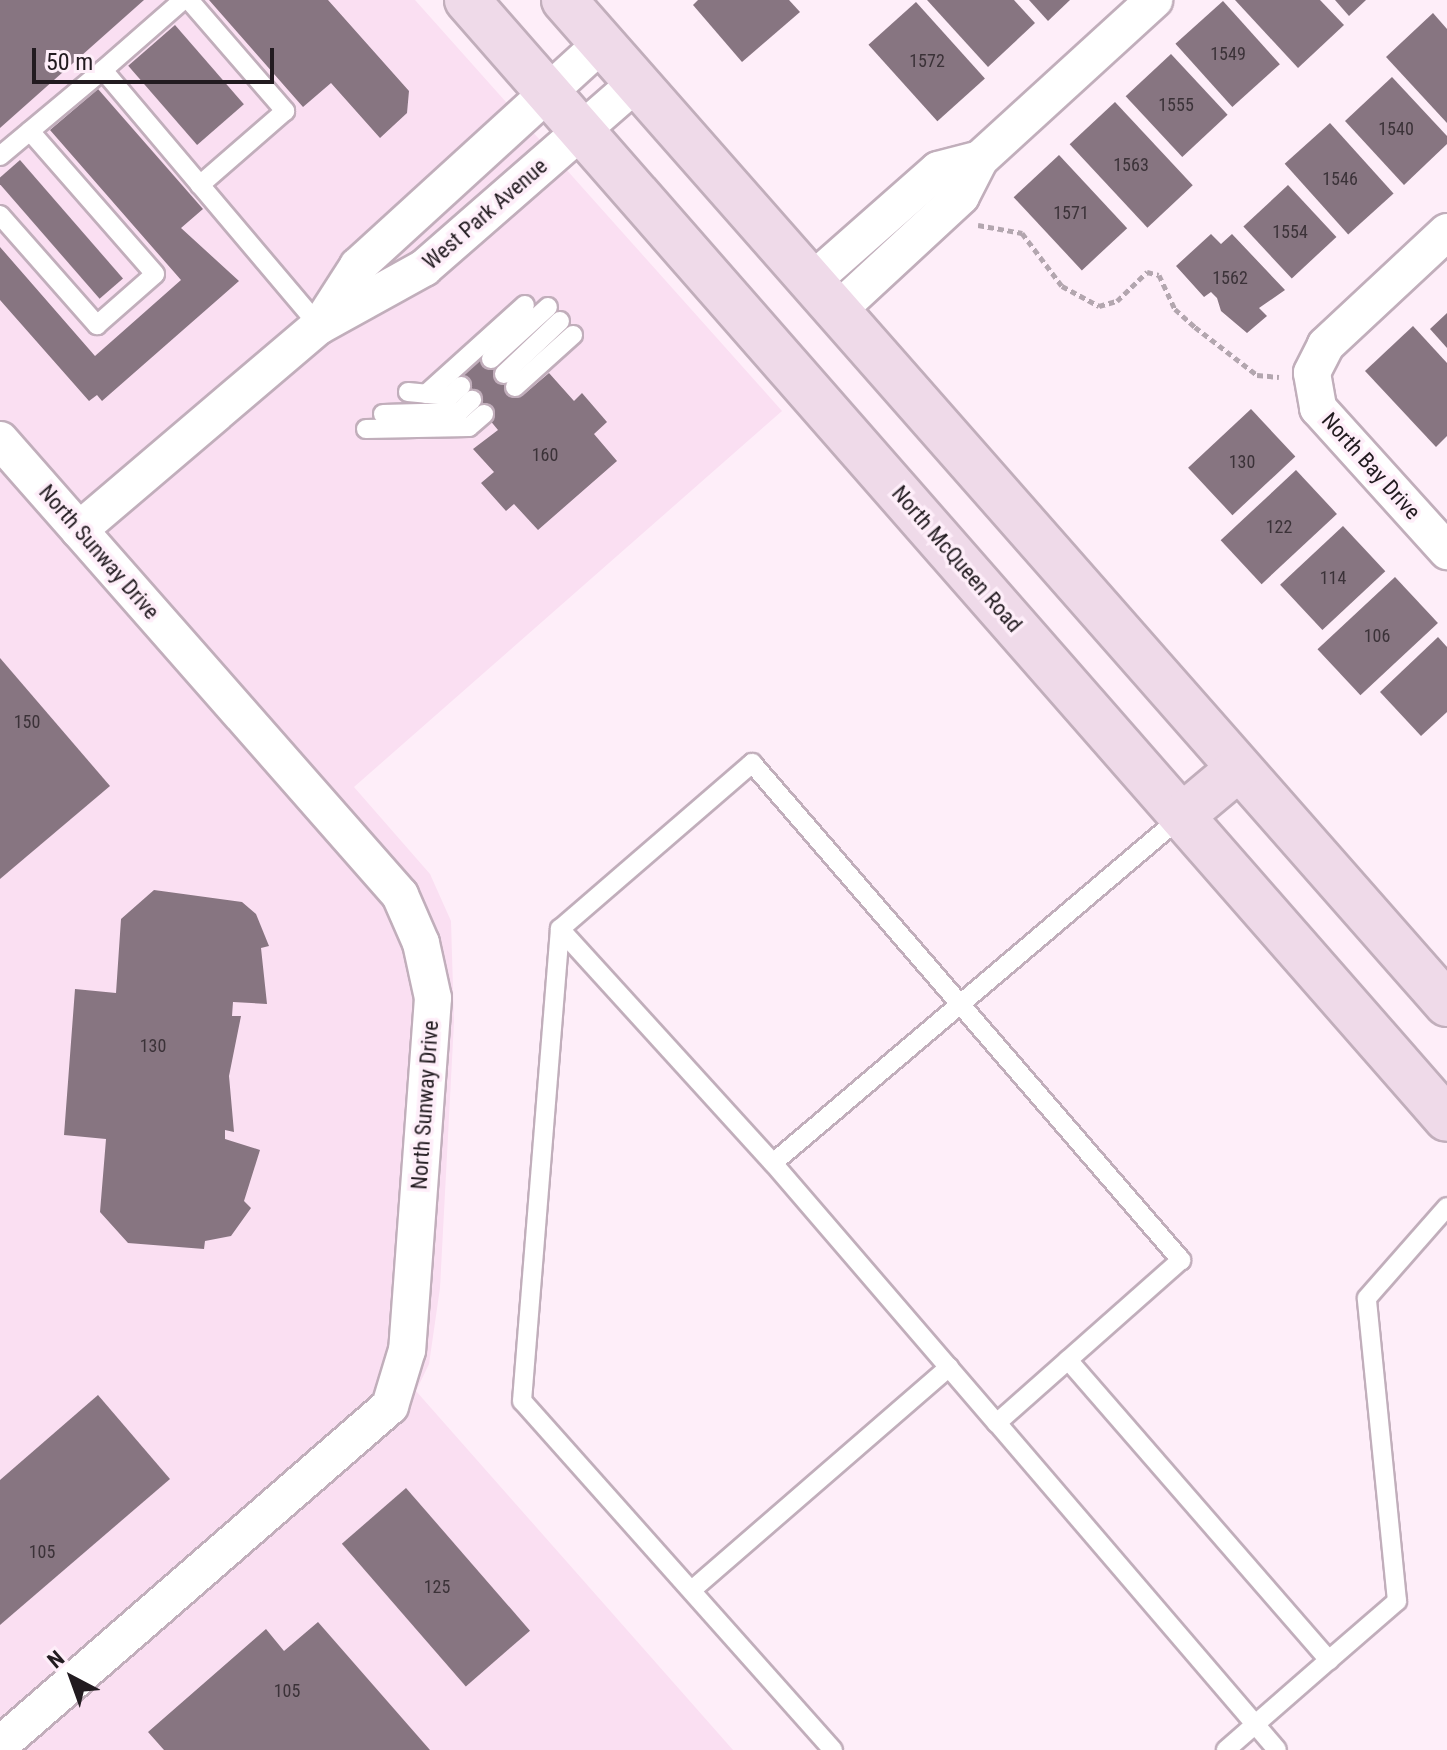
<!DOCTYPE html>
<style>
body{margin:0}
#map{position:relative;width:1447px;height:1750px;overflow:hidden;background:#feeef9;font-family:"Roboto Condensed",sans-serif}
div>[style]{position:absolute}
.built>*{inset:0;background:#fadff2}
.building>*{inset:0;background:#877581;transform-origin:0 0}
.path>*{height:5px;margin-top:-2.5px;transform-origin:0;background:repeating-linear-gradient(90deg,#b3a6af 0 6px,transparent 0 10px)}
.roads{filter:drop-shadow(2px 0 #c1aebb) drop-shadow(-2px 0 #c1aebb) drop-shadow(0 2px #c1aebb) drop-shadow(0 -2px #c1aebb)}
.lane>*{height:18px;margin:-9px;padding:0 9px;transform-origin:9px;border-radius:9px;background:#fff}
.street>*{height:36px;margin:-18px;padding:0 18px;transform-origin:18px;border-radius:18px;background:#fff}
.secondary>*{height:44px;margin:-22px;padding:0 22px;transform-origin:22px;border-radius:22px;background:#efdae9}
span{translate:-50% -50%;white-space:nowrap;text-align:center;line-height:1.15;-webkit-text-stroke:7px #feeef9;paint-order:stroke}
.number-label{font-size:18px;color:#3b3238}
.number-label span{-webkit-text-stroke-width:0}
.street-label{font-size:22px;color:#221b20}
.north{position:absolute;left:32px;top:1638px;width:80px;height:80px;-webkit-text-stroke:6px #feeef9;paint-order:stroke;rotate:319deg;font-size:22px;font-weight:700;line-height:32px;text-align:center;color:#221b20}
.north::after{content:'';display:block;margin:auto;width:28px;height:36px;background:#221b20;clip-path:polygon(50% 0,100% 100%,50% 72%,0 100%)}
.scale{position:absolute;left:32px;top:48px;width:242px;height:36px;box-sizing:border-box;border:4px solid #221b20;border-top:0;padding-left:10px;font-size:24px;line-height:28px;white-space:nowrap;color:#221b20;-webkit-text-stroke:6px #feeef9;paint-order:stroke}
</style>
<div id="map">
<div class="built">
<i style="clip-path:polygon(0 0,415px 0,782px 411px,354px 787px,430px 874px,451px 921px,454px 1022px,440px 1288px,429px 1364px,416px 1391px,733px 1750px,0 1750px)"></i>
</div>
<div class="building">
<i style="clip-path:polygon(0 0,144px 0,0 128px)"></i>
<i style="clip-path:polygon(209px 0,328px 0,409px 91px,407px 113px,380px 138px,331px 83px,303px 107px)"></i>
<i style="clip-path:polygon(698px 0,789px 0,800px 12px,742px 62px,693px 5px)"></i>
<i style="clip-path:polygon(927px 0,1014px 0,1035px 23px,988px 67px)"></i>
<i style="clip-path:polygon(1029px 0,1070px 0,1048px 21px)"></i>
<i style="clip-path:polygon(1235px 0,1320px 0,1344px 25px,1298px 68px)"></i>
<i style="clip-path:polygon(1335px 0,1366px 0,1349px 16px)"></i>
<i style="left:1223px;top:1px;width:85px;height:64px;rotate:48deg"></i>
<i style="left:916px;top:2px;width:103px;height:64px;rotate:48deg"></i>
<i style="clip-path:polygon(1433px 13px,1447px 29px,1447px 123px,1386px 57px)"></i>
<i style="left:175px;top:25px;width:105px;height:62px;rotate:49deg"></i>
<i style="left:1171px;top:54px;width:83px;height:62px;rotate:47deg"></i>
<i style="clip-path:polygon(1392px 77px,1447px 136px,1447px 144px,1404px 185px,1345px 121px)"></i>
<i style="clip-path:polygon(98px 89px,203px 209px,181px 228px,239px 281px,102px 401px,97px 395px,89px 401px,0 300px,0 247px,95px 356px,181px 280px,50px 130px)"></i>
<i style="left:1115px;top:102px;width:114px;height:62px;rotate:47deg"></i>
<i style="left:1330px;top:123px;width:95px;height:61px;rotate:48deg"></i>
<i style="left:1059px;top:155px;width:100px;height:62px;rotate:47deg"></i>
<i style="left:20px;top:160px;width:157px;height:31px;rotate:49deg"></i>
<i style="left:1288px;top:185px;width:71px;height:61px;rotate:47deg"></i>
<i style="clip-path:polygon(1211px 234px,1221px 244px,1232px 234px,1285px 290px,1259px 308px,1267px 316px,1247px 333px,1221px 311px,1217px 298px,1211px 292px,1204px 297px,1176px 266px)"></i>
<i style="clip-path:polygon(1447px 313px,1447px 348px,1430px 329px)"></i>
<i style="clip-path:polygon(1413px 326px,1447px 363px,1447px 436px,1436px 447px,1365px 371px)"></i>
<i style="clip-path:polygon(485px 352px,522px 396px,549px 373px,574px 401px,582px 393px,607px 422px,594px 434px,617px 461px,538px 530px,514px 504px,506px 511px,481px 483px,494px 472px,473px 449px,498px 430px,455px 378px)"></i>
<i style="left:1251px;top:409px;width:65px;height:86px;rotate:47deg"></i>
<i style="left:1296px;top:470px;width:60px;height:103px;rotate:47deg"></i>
<i style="left:1343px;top:526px;width:62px;height:86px;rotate:47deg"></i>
<i style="left:1395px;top:577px;width:63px;height:106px;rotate:47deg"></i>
<i style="clip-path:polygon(1438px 637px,1447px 647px,1447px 712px,1421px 736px,1380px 692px)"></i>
<i style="clip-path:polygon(0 658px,110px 786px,0 879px)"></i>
<i style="clip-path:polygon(154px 890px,242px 902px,256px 914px,269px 946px,261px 948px,267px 1004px,233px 1002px,232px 1016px,241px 1016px,229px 1076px,234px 1132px,225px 1130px,225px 1139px,260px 1150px,244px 1201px,251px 1208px,231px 1236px,205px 1241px,204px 1249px,128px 1243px,100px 1212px,106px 1139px,64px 1135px,75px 989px,116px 993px,121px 919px)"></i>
<i style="clip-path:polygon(98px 1395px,170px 1479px,0 1625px,0 1480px)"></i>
<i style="left:406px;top:1488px;width:189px;height:85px;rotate:49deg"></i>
<i style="clip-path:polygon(318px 1622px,430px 1750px,164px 1750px,148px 1732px,266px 1629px,284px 1651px)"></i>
</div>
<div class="path">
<i style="left:978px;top:225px;width:45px;rotate:10.3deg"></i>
<i style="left:1022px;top:233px;width:66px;rotate:53deg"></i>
<i style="left:1062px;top:286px;width:42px;rotate:28.4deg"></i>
<i style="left:1099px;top:306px;width:19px;rotate:-16deg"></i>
<i style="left:1117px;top:301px;width:42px;rotate:-44deg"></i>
<i style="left:1147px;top:272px;width:12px;rotate:14deg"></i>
<i style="left:1159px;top:275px;width:38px;rotate:65deg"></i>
<i style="left:1175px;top:309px;width:27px;rotate:42deg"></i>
<i style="left:1195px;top:327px;width:78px;rotate:37.7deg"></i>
<i style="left:1257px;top:375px;width:22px;rotate:5deg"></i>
</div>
<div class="roads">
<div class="lane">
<i style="left:189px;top:0;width:147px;rotate:49.1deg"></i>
<i style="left:285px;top:111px;width:113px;rotate:139deg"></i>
<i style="left:103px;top:70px;width:106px;rotate:-41.2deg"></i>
<i style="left:0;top:156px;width:134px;rotate:-39.9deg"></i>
<i style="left:103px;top:70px;width:335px;rotate:49.8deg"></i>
<i style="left:0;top:215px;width:147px;rotate:48.6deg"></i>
<i style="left:97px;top:325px;width:77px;rotate:-41.3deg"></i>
<i style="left:155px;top:274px;width:190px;rotate:-131.2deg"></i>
<i style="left:491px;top:359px;width:77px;rotate:-42.4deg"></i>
<i style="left:504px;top:374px;width:77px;rotate:-43.4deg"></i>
<i style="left:515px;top:387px;width:78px;rotate:-41.9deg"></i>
<i style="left:408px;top:392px;width:42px;rotate:5.4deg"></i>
<i style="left:450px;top:396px;width:15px;rotate:-42deg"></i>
<i style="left:426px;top:394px;width:133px;rotate:-42deg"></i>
<i style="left:383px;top:414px;width:76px;rotate:-1.5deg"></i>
<i style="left:459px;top:412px;width:18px;rotate:-43deg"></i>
<i style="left:366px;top:429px;width:103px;rotate:-1.1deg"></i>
<i style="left:469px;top:427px;width:20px;rotate:-41deg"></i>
<i style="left:560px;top:929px;width:316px;rotate:47.7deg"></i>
<i style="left:773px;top:1163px;width:343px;rotate:49.3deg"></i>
<i style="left:773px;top:1163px;width:536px;rotate:-40.31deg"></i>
<i style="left:1068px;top:1360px;width:398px;rotate:49deg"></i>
<i style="left:1329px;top:1660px;width:137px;rotate:138.9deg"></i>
<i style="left:693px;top:1589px;width:339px;rotate:-40.9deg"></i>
<i style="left:1329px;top:1660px;width:90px;rotate:-40.9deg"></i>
<i style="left:1397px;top:1601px;width:304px;rotate:-95.7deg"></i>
<i style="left:1367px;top:1298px;width:121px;rotate:-48.7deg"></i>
<i style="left:833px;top:1750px;width:467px;rotate:-131.7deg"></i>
<i style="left:522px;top:1401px;width:474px;rotate:-85.4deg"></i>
<i style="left:560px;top:929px;width:254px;rotate:-40.8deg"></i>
<i style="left:752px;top:763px;width:657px;rotate:49.2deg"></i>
<i style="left:1181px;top:1260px;width:246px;rotate:138.5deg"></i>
<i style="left:997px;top:1423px;width:430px;rotate:49.4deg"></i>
</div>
<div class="street">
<i style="left:1447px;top:232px;width:166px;rotate:137deg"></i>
<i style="left:1326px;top:345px;width:31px;rotate:117deg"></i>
<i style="left:1312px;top:373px;width:36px;rotate:80deg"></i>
<i style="left:1318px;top:408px;width:193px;rotate:47.9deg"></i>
<i style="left:811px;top:282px;width:169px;rotate:-41.4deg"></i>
<i style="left:938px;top:170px;width:43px;rotate:-14.7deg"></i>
<i style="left:837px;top:311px;width:169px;rotate:-42.8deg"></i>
<i style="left:961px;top:196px;width:42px;rotate:-62.8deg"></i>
<i style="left:980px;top:159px;width:236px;rotate:-42.4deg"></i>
<i style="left:320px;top:325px;width:70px;rotate:-57.2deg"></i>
<i style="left:358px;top:266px;width:331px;rotate:-42.4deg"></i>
<i style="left:0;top:440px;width:606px;rotate:48.68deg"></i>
<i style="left:400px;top:895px;width:52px;rotate:66.4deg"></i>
<i style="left:421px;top:943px;width:56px;rotate:77.7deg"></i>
<i style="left:433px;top:998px;width:353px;rotate:94.2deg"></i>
<i style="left:407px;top:1350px;width:59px;rotate:106.9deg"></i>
<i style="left:390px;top:1406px;width:517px;rotate:139deg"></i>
<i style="left:79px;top:530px;width:315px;rotate:-40.4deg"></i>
<i style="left:319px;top:326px;width:120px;rotate:-28.9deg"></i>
<i style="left:424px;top:268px;width:283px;rotate:-41.1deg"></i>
</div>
<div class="secondary">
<i style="left:467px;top:0;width:1487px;rotate:48.79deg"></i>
<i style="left:564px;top:0;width:1337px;rotate:48.67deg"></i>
<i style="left:1182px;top:816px;width:73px;rotate:-40deg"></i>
</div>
</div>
<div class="number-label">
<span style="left:1228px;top:54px">1549</span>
<span style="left:927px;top:61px">1572</span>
<span style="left:1176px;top:105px">1555</span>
<span style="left:1396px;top:129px">1540</span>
<span style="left:1131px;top:165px">1563</span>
<span style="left:1340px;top:179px">1546</span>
<span style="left:1071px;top:213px">1571</span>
<span style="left:1290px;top:232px">1554</span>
<span style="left:1230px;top:278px">1562</span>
<span style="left:545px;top:455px">160</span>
<span style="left:1242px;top:462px">130</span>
<span style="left:1279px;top:527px">122</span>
<span style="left:1333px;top:578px">114</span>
<span style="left:1377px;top:636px">106</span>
<span style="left:27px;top:722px">150</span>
<span style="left:153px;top:1046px">130</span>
<span style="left:42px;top:1552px">105</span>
<span style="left:437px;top:1587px">125</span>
<span style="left:287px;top:1691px">105</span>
</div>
<div class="street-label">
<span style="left:485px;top:214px;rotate:-41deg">West Park Avenue</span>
<span style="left:1371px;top:466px;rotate:48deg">North Bay Drive</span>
<span style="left:99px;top:552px;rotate:49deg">North Sunway Drive</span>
<span style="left:957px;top:559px;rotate:49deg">North McQueen Road</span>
<span style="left:425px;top:1105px;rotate:-86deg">North Sunway Drive</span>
</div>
<div class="north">N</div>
<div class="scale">50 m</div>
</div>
